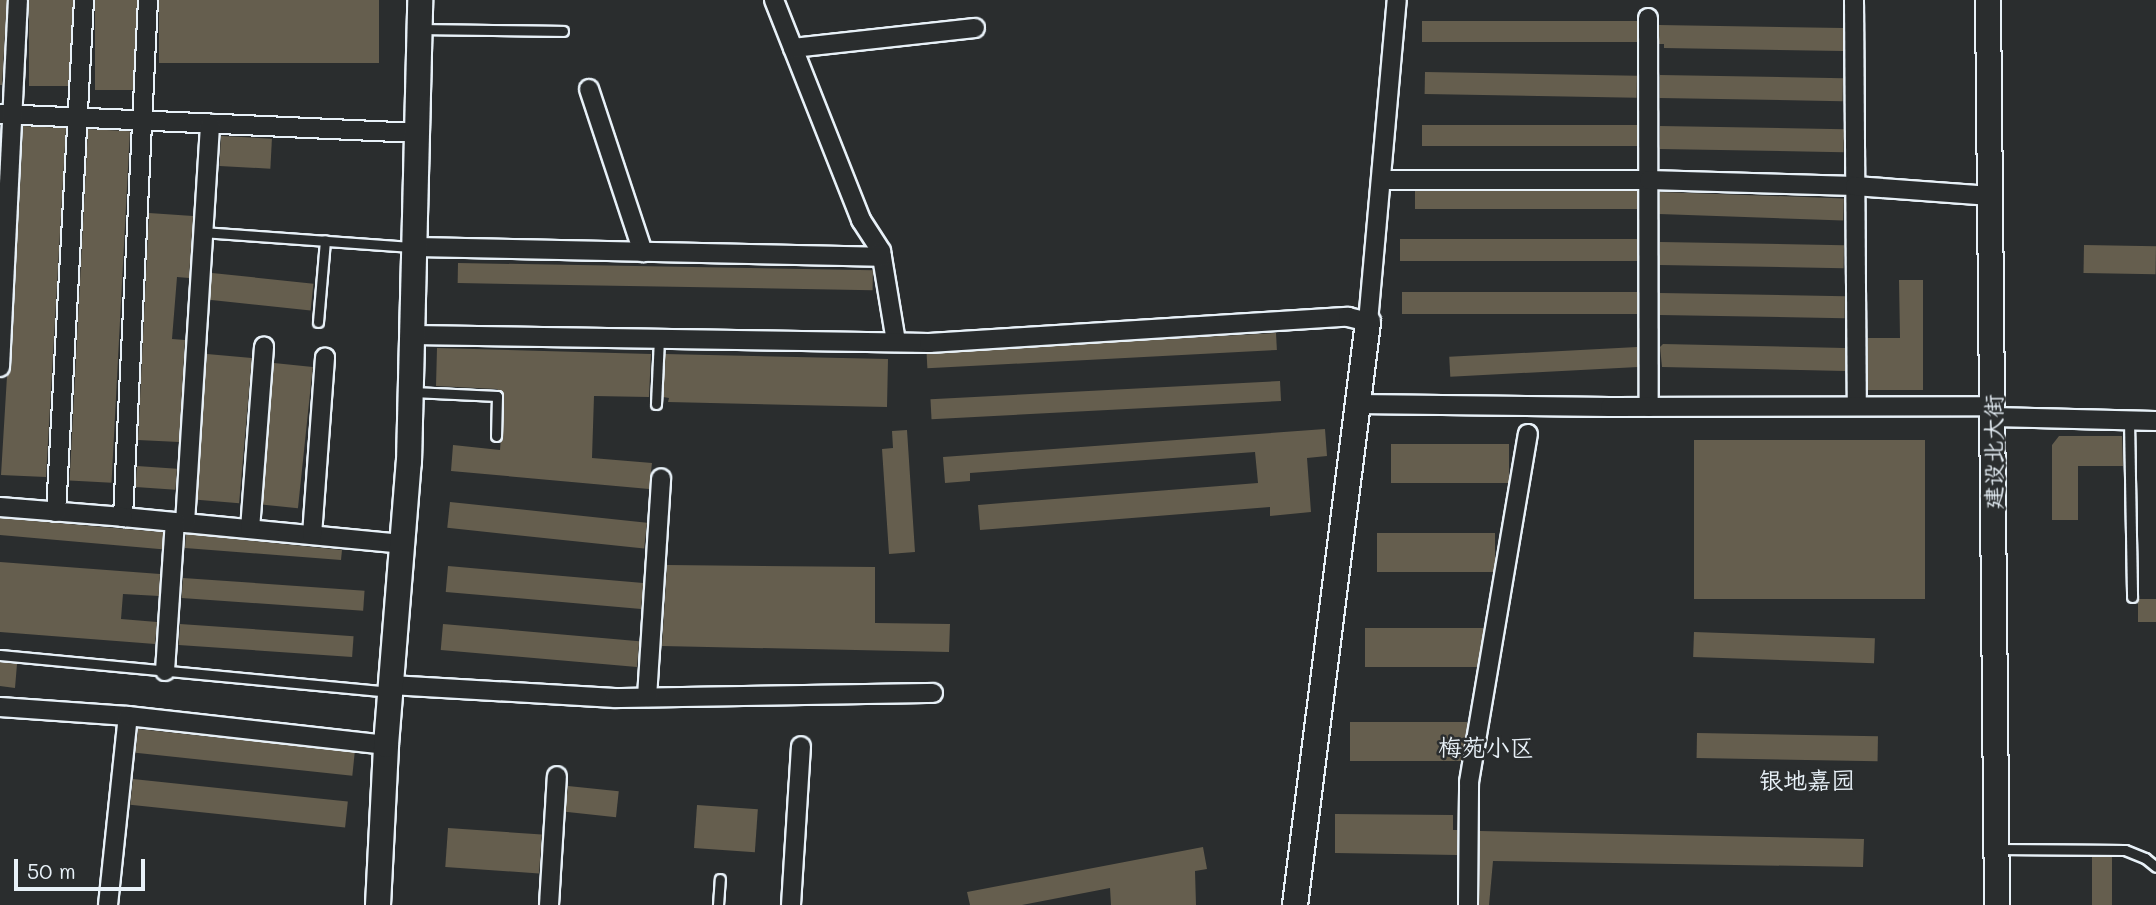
<!DOCTYPE html>
<meta charset="utf-8">
<style>
body{margin:0}
#map{position:relative;width:2156px;height:905px;overflow:hidden;background:#2a2d2e;font-family:Mali,"LXGW WenKai TC",sans-serif}
div>[style]{position:absolute}
.building>*{inset:0;background:#655e4e;transform-origin:0 0}
.roads{filter:drop-shadow(2px 0 #e8f1f8) drop-shadow(-2px 0 #e8f1f8) drop-shadow(0 2px #e8f1f8) drop-shadow(0 -2px #e8f1f8)}
.lane>*{height:9px;margin:-4.5px;padding:0 4.5px;transform-origin:4.5px;border-radius:4.5px;background:#2a2d2e}
.street>*{height:18px;margin:-9px;padding:0 9px;transform-origin:9px;border-radius:9px;background:#2a2d2e}
.secondary>*{height:24px;margin:-12px;padding:0 12px;transform-origin:12px;border-radius:12px;background:#2a2d2e}
span{translate:-50% -50%;white-space:nowrap;text-align:center;line-height:1.15;-webkit-text-stroke:5px #2a2d2e;paint-order:stroke}
.street-label{font-size:23px;color:#e8f1f8}
.neighbourhood-label{font-size:24px;color:#e8f1f8}
.scale{position:absolute;left:14px;top:859px;width:131px;height:32px;box-sizing:border-box;border:4px solid #e8f1f8;border-top:0;padding-left:9px;font-size:21px;line-height:24px;white-space:nowrap;color:#e8f1f8;-webkit-text-stroke:5px #2a2d2e;paint-order:stroke}
</style>
<div id="map">
<div class="building">
<i style="clip-path:polygon(0 0,7px 0,2px 85px,0 85px)"></i>
<i style="left:29px;top:0;width:44px;height:86px"></i>
<i style="left:95px;top:0;width:42px;height:90px"></i>
<i style="left:159px;top:0;width:220px;height:63px"></i>
<i style="left:1422px;top:21px;width:215px;height:21px"></i>
<i style="clip-path:polygon(1659px 25px,1843px 28px,1843px 51px,1664px 48px,1664px 44px,1659px 44px)"></i>
<i style="left:1425px;top:72px;width:212px;height:22px;rotate:1deg"></i>
<i style="left:1660px;top:75px;width:183px;height:23px;rotate:1deg"></i>
<i style="left:1422px;top:125px;width:215px;height:21px"></i>
<i style="clip-path:polygon(23px 126px,66px 128px,46px 477px,1px 475px,7px 376px,11px 368px)"></i>
<i style="left:1660px;top:126px;width:184px;height:23px;rotate:1deg"></i>
<i style="left:88px;top:129px;width:42px;height:352px;rotate:3deg"></i>
<i style="left:221px;top:136px;width:51px;height:30px;rotate:3deg"></i>
<i style="left:1415px;top:191px;width:222px;height:18px"></i>
<i style="left:1660px;top:192px;width:184px;height:22px;rotate:2deg"></i>
<i style="clip-path:polygon(149px 213px,193px 216px,189px 278px,177px 277px,172px 339px,185px 340px,179px 442px,138px 440px)"></i>
<i style="left:1400px;top:239px;width:237px;height:22px"></i>
<i style="left:1660px;top:242px;width:184px;height:23px;rotate:1deg"></i>
<i style="left:2084px;top:245px;width:72px;height:28px;rotate:1deg"></i>
<i style="left:458px;top:263px;width:415px;height:20px;rotate:1deg"></i>
<i style="left:212px;top:273px;width:102px;height:27px;rotate:6deg"></i>
<i style="clip-path:polygon(1899px 280px,1923px 280px,1923px 390px,1868px 390px,1868px 338px,1900px 338px)"></i>
<i style="left:1402px;top:292px;width:235px;height:22px"></i>
<i style="left:1660px;top:293px;width:185px;height:22px;rotate:1deg"></i>
<i style="left:1276px;top:333px;width:17px;height:350px;rotate:87deg"></i>
<i style="clip-path:polygon(1663px 344px,1845px 348px,1845px 371px,1662px 367px,1660px 347px)"></i>
<i style="left:1637px;top:347px;width:20px;height:188px;rotate:87deg"></i>
<i style="clip-path:polygon(437px 348px,651px 354px,649px 397px,594px 396px,592px 458px,652px 463px,649px 489px,451px 471px,453px 445px,500px 450px,504px 396px,497px 389px,436px 386px)"></i>
<i style="left:207px;top:354px;width:45px;height:146px;rotate:5deg"></i>
<i style="clip-path:polygon(665px 354px,888px 359px,887px 407px,668px 402px,669px 398px,663px 397px)"></i>
<i style="left:274px;top:363px;width:39px;height:142px;rotate:6deg"></i>
<i style="left:1280px;top:381px;width:20px;height:350px;rotate:87deg"></i>
<i style="clip-path:polygon(1325px 429px,1327px 456px,1307px 458px,1311px 512px,1270px 516px,1270px 507px,980px 530px,978px 505px,1258px 483px,1255px 452px,970px 473px,970px 481px,945px 483px,943px 457px)"></i>
<i style="clip-path:polygon(907px 430px,915px 552px,889px 554px,882px 449px,893px 448px,892px 431px)"></i>
<i style="clip-path:polygon(2059px 436px,2122px 436px,2123px 466px,2078px 466px,2078px 520px,2052px 520px,2052px 445px)"></i>
<i style="left:1694px;top:440px;width:231px;height:159px"></i>
<i style="left:1391px;top:444px;width:118px;height:39px"></i>
<i style="left:137px;top:466px;width:40px;height:21px;rotate:4deg"></i>
<i style="left:450px;top:502px;width:198px;height:26px;rotate:6deg"></i>
<i style="left:0;top:518px;width:164px;height:17px;rotate:5deg"></i>
<i style="left:1377px;top:533px;width:118px;height:39px"></i>
<i style="clip-path:polygon(186px 534px,342px 550px,341px 560px,185px 548px)"></i>
<i style="clip-path:polygon(0 562px,160px 574px,159px 596px,123px 594px,121px 619px,157px 622px,155px 644px,0 632px)"></i>
<i style="clip-path:polygon(667px 565px,875px 567px,875px 623px,950px 624px,949px 652px,662px 646px)"></i>
<i style="left:448px;top:566px;width:196px;height:26px;rotate:5deg"></i>
<i style="left:183px;top:578px;width:182px;height:20px;rotate:4deg"></i>
<i style="left:2156px;top:599px;width:23px;height:18px;rotate:90deg"></i>
<i style="left:180px;top:624px;width:174px;height:21px;rotate:4deg"></i>
<i style="left:443px;top:624px;width:197px;height:26px;rotate:5deg"></i>
<i style="left:1365px;top:628px;width:118px;height:39px"></i>
<i style="left:1694px;top:632px;width:181px;height:25px;rotate:2deg"></i>
<i style="clip-path:polygon(0 662px,17px 664px,15px 688px,0 686px)"></i>
<i style="left:1350px;top:722px;width:117px;height:39px"></i>
<i style="left:138px;top:729px;width:218px;height:24px;rotate:6deg"></i>
<i style="left:1697px;top:733px;width:181px;height:25px;rotate:1deg"></i>
<i style="left:133px;top:779px;width:216px;height:26px;rotate:6deg"></i>
<i style="left:568px;top:786px;width:51px;height:26px;rotate:6deg"></i>
<i style="left:697px;top:805px;width:61px;height:43px;rotate:4deg"></i>
<i style="clip-path:polygon(1335px 814px,1453px 815px,1453px 830px,1457px 830px,1457px 855px,1335px 853px)"></i>
<i style="left:448px;top:828px;width:94px;height:39px;rotate:4deg"></i>
<i style="clip-path:polygon(1480px 831px,1864px 839px,1863px 867px,1493px 861px,1489px 905px,1479px 905px)"></i>
<i style="clip-path:polygon(1203px 847px,1207px 869px,1195px 871px,1196px 905px,1111px 905px,1110px 888px,1022px 905px,970px 905px,967px 892px)"></i>
<i style="left:2092px;top:857px;width:20px;height:48px"></i>
</div>
<div class="roads">
<div class="lane">
<i style="left:422px;top:29px;width:141px;rotate:0.8deg"></i>
<i style="left:203px;top:232px;width:211px;rotate:4.1deg"></i>
<i style="left:318px;top:322px;width:82px;rotate:-85.1deg"></i>
<i style="left:413px;top:392px;width:84px;rotate:2.7deg"></i>
<i style="left:497px;top:396px;width:40px;rotate:91.4deg"></i>
<i style="left:656px;top:404px;width:65px;rotate:-87.4deg"></i>
<i style="left:2129px;top:420px;width:177px;rotate:89deg"></i>
<i style="left:0;top:655px;width:390px;rotate:5.4deg"></i>
<i style="left:1998px;top:849px;width:127px;rotate:0.5deg"></i>
<i style="left:2125px;top:850px;width:22px;rotate:22deg"></i>
<i style="left:2145px;top:858px;width:14px;rotate:39deg"></i>
<i style="left:718px;top:905px;width:26px;rotate:-86deg"></i>
</div>
<div class="street">
<i style="left:148px;top:0;width:518px;rotate:92.77deg"></i>
<i style="left:123px;top:517px;width:280px;rotate:5.5deg"></i>
<i style="left:774px;top:0;width:237px;rotate:68.4deg"></i>
<i style="left:861px;top:220px;width:37px;rotate:57deg"></i>
<i style="left:881px;top:251px;width:92px;rotate:80.6deg"></i>
<i style="left:1854px;top:0;width:406px;rotate:89.6deg"></i>
<i style="left:1648px;top:18px;width:389px;rotate:89.9deg"></i>
<i style="left:793px;top:48px;width:183px;rotate:-6.3deg"></i>
<i style="left:589px;top:89px;width:172px;rotate:71.7deg"></i>
<i style="left:0;top:114px;width:418px;rotate:2.6deg"></i>
<i style="left:1381px;top:180px;width:268px"></i>
<i style="left:1649px;top:180px;width:206px;rotate:1.7deg"></i>
<i style="left:1855px;top:186px;width:136px;rotate:4.2deg"></i>
<i style="left:415px;top:247px;width:467px;rotate:1.2deg"></i>
<i style="left:413px;top:335px;width:516px;rotate:0.89deg"></i>
<i style="left:929px;top:343px;width:420px;rotate:-3.6deg"></i>
<i style="left:1348px;top:317px;width:21px;rotate:14deg"></i>
<i style="left:1368px;top:322px;width:323px;rotate:-84.9deg"></i>
<i style="left:0;top:367px;width:367px;rotate:-87.2deg"></i>
<i style="left:1358px;top:404px;width:252px;rotate:0.7deg"></i>
<i style="left:1610px;top:407px;width:383px;rotate:-0.1deg"></i>
<i style="left:1993px;top:417px;width:163px;rotate:1.4deg"></i>
<i style="left:0;top:507px;width:123px;rotate:4.6deg"></i>
<i style="left:56px;top:512px;width:513px;rotate:-86.87deg"></i>
<i style="left:185px;top:523px;width:400px;rotate:-86.4deg"></i>
<i style="left:250px;top:529px;width:183px;rotate:-85.6deg"></i>
<i style="left:312px;top:535px;width:178px;rotate:-85.8deg"></i>
<i style="left:165px;top:671px;width:149px;rotate:-86.2deg"></i>
<i style="left:391px;top:685px;width:224px;rotate:3.3deg"></i>
<i style="left:615px;top:698px;width:318px;rotate:-0.9deg"></i>
<i style="left:647px;top:697px;width:219px;rotate:-86.3deg"></i>
<i style="left:0;top:707px;width:128px;rotate:4deg"></i>
<i style="left:108px;top:905px;width:190px;rotate:-84deg"></i>
<i style="left:128px;top:716px;width:260px;rotate:6.4deg"></i>
<i style="left:549px;top:905px;width:129px;rotate:-86.5deg"></i>
<i style="left:791px;top:905px;width:159px;rotate:-86.4deg"></i>
<i style="left:1468px;top:905px;width:123px;rotate:-89.5deg"></i>
<i style="left:1469px;top:782px;width:353px;rotate:-80.4deg"></i>
</div>
<div class="secondary">
<i style="left:1988px;top:0;width:905px;rotate:89.43deg"></i>
<i style="left:378px;top:905px;width:160px;rotate:-87.1deg"></i>
<i style="left:386px;top:745px;width:284px;rotate:-85.4deg"></i>
<i style="left:409px;top:462px;width:462px;rotate:-88.6deg"></i>
<i style="left:1295px;top:905px;width:588px;rotate:-82.86deg"></i>
</div>
</div>
<div class="street-label">
<span style="left:1993px;top:452px;rotate:-90deg">建设北大街</span>
</div>
<div class="neighbourhood-label">
<span style="left:1486px;top:747px">梅苑小区</span>
<span style="left:1807px;top:780px">银地嘉园</span>
</div>
<div class="scale">50 m</div>
</div>
